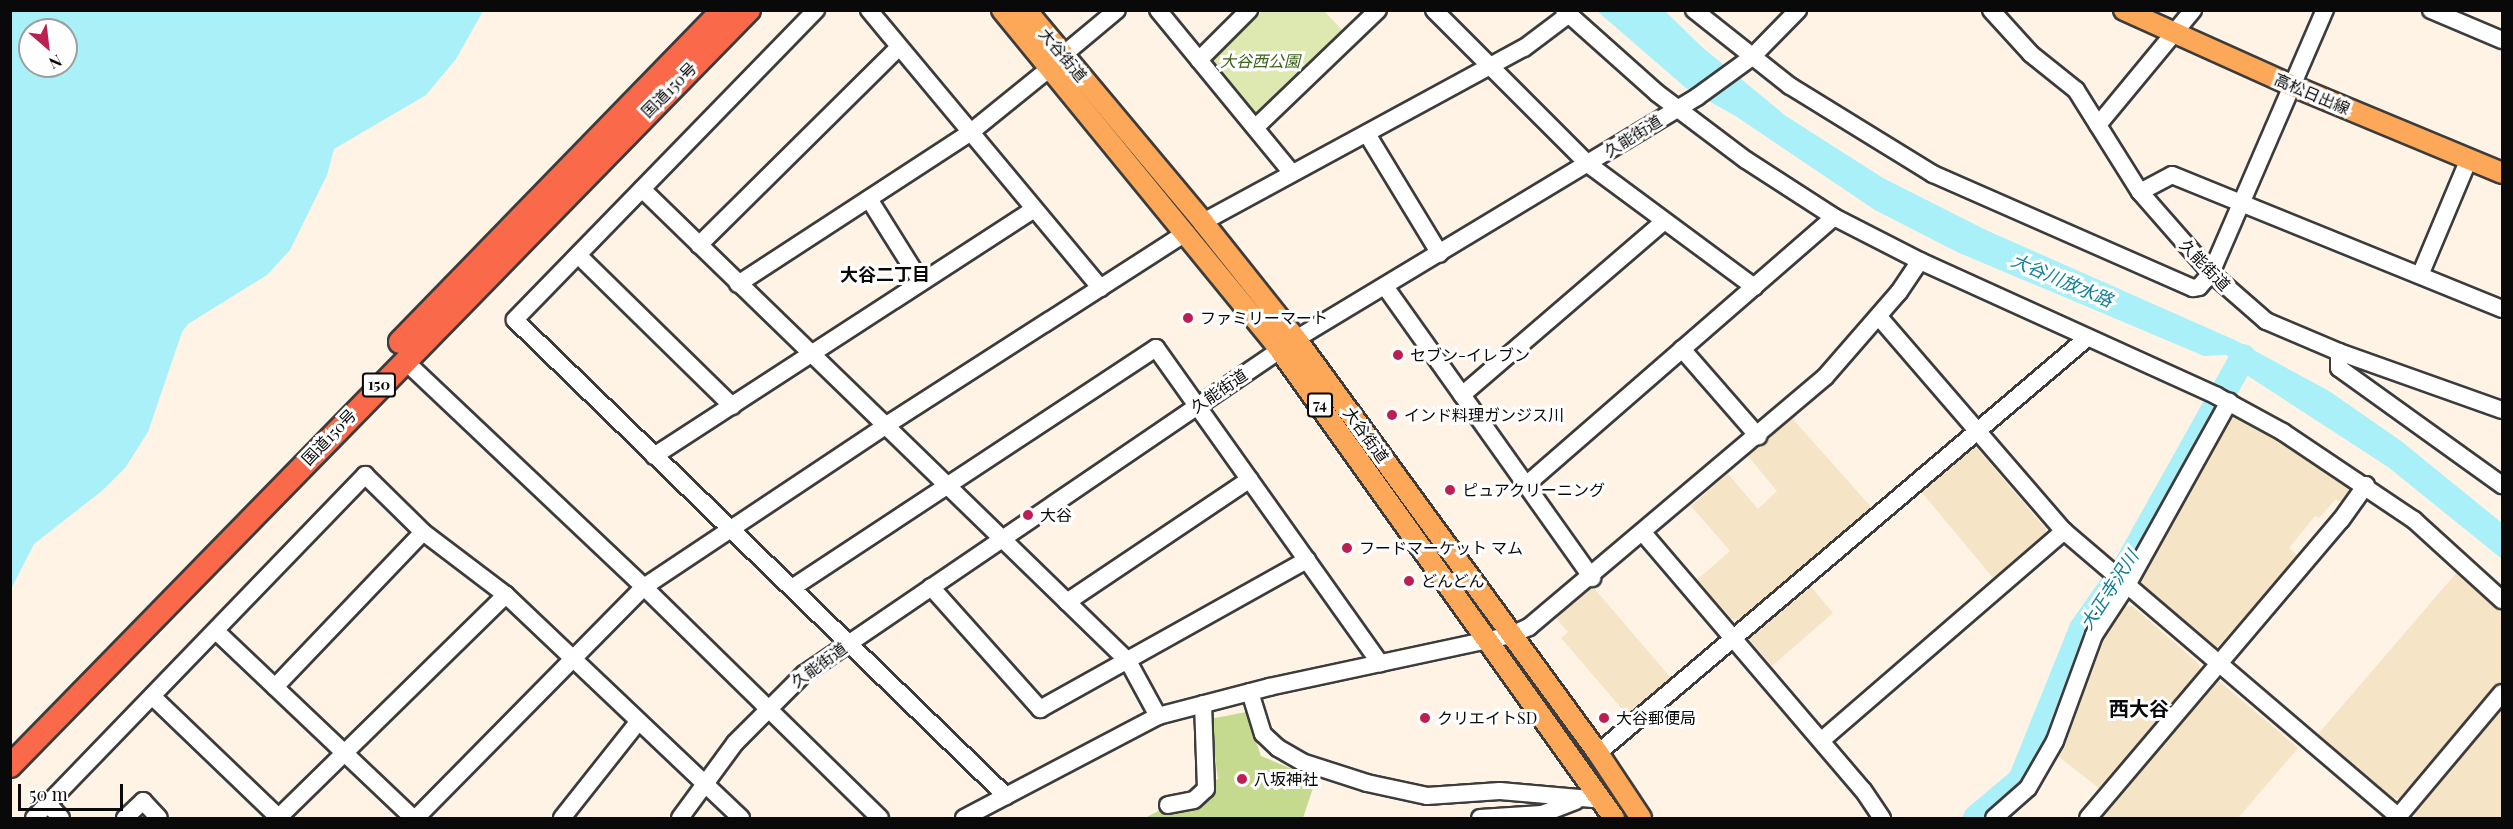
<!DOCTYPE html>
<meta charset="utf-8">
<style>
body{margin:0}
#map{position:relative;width:2513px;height:829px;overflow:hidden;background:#fff3e6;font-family:"Playfair Display","Noto Sans JP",serif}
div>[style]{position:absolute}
.farmland>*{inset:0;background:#f5e4c6}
.green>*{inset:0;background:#dde9b0}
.forest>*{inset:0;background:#c5da8f}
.water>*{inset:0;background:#a9f0f8}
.river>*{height:26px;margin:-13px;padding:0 13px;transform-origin:13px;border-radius:13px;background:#a9f0f8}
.roads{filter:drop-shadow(2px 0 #3c3c3c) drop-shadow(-2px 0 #3c3c3c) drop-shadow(0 2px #3c3c3c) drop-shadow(0 -2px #3c3c3c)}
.minor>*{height:16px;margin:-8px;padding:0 8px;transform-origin:8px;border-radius:8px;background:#fff}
.major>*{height:20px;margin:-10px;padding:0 10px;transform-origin:10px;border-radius:10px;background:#fda758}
.highway>*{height:22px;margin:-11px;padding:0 11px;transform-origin:11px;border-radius:11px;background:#f9694a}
.dots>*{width:16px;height:16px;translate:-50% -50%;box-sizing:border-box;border:3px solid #fff;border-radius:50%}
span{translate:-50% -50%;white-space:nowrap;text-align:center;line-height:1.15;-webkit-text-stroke:6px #fff;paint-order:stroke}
.shield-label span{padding:2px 4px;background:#fff;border:2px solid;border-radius:4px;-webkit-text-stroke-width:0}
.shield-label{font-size:15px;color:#090909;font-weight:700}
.street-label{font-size:16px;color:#090909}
.park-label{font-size:16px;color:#3c6119;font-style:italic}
.poi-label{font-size:16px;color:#090909}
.left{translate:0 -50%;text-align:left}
.neighbourhood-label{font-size:18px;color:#090909;font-weight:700}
.water-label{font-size:18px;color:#118096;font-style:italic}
.quarter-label{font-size:20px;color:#090909;font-weight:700}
.frame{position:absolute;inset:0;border:12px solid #090909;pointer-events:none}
.north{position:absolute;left:18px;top:18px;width:60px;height:60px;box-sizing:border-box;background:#fff;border:2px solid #9d9d9d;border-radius:50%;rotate:152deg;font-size:16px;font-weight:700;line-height:24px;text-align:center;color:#090909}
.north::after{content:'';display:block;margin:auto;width:21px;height:27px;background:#bc1f52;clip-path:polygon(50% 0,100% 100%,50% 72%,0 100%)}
.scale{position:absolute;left:18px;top:784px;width:105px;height:27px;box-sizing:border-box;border:3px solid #090909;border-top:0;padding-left:8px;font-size:18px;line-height:21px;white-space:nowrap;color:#090909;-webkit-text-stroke:4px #fff;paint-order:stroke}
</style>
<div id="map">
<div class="farmland">
<i style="clip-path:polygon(2236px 413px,2356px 491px,2344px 505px,2336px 499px,2319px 518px,2315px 516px,2289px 548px,2299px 557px,2215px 650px,2142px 586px,2140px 578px,2231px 415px)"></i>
<i style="clip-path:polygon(1791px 417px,1872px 508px,1739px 620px,1732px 619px,1697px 580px,1730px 551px,1691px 506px,1728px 474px,1758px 509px,1777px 491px,1748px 456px)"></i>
<i style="clip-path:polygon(1966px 446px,1975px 446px,2046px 529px,2046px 536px,1994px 579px,1919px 489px)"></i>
<i style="clip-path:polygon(2458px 571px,2502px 612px,2502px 680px,2401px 798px,2393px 798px,2318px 734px)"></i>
<i style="clip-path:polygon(1808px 583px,1833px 613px,1772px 666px,1749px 639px,1750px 633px)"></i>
<i style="clip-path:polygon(1593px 587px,1671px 678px,1628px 716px,1561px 638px,1568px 632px,1556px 618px)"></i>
<i style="clip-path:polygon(2132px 606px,2199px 664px,2200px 672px,2100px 789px,2054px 753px,2095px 644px,2122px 607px)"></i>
<i style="clip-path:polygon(2218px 680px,2298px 748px,2238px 818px,2099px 818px)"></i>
<i style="clip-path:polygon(2502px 705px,2502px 818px,2415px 818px,2414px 809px)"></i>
</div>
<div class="green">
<i style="clip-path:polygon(1260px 11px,1324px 11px,1344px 32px,1260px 114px,1253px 113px,1212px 63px,1213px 56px)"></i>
</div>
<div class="forest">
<i style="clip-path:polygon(1246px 712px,1261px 756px,1316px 779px,1303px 818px,1145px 818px,1218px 779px,1210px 719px)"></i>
</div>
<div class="water">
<i style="clip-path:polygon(evenodd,11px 10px,483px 11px,456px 59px,426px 95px,334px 149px,327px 175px,290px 250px,267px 275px,188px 324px,182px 332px,148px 432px,125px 468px,103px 490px,34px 544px,11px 589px,11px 10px,30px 30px,66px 30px,66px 66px,30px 66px,30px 30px)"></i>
<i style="clip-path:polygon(1597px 11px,1665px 11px,1702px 47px,1786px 116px,1883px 178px,1986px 230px,2237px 341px,2329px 391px,2401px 441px,2502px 523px,2502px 559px,2388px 467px,2245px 374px,2232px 372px,2232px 359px,2226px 355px,2204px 356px,1957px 252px,1875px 210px,1737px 117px,1686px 88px)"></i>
</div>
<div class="river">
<i style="left:1976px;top:818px;width:59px;rotate:-40.2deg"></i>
<i style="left:2021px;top:780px;width:163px;rotate:-68deg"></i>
<i style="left:2082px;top:629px;width:80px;rotate:-55.1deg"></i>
<i style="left:2128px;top:563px;width:236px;rotate:-60.8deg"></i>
</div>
<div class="roads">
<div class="minor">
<i style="left:816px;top:10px;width:432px;rotate:134.2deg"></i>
<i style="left:515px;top:320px;width:684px;rotate:44.11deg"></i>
<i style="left:869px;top:10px;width:362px;rotate:50.2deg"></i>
<i style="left:1158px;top:10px;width:211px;rotate:50.6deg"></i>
<i style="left:1434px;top:10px;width:218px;rotate:45deg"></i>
<i style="left:1588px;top:164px;width:207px;rotate:36.5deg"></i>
<i style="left:1564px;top:10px;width:125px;rotate:41.7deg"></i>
<i style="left:1657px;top:93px;width:111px;rotate:37deg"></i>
<i style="left:1746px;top:160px;width:105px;rotate:32.9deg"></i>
<i style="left:1834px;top:217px;width:97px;rotate:27.1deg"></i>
<i style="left:1920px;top:261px;width:326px;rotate:24.4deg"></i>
<i style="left:2217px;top:396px;width:75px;rotate:28.6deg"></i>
<i style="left:2283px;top:432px;width:158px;rotate:33.9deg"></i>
<i style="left:2414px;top:520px;width:119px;rotate:42.3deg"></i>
<i style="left:1694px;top:10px;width:122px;rotate:38.4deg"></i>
<i style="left:1790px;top:86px;width:168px;rotate:31.6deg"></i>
<i style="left:1933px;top:174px;width:284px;rotate:23.7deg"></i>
<i style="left:2193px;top:288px;width:6px;rotate:-9deg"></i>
<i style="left:2199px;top:287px;width:18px;rotate:-49deg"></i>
<i style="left:2211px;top:273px;width:287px;rotate:-66.6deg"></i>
<i style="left:1991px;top:10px;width:59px;rotate:47.7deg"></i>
<i style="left:2031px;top:54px;width:58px;rotate:38.7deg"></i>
<i style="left:2076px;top:90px;width:120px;rotate:57.9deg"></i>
<i style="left:2140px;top:192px;width:108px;rotate:48.8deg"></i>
<i style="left:2211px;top:273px;width:73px;rotate:41.1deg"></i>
<i style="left:2266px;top:321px;width:79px;rotate:23deg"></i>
<i style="left:2339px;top:352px;width:173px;rotate:19.6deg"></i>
<i style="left:2431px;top:10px;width:77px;rotate:22.9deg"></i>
<i style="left:1063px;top:55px;width:70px;rotate:-39.8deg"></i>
<i style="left:1199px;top:60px;width:71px;rotate:-45deg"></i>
<i style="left:2098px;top:125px;width:149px;rotate:-50.4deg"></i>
<i style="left:1256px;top:127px;width:169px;rotate:-43.8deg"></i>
<i style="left:1367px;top:134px;width:140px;rotate:58.7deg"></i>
<i style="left:642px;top:189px;width:677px;rotate:44.16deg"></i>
<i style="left:1128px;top:661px;width:63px;rotate:61.4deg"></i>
<i style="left:2140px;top:192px;width:36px;rotate:-28deg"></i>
<i style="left:2172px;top:175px;width:356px;rotate:22.1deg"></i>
<i style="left:869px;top:199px;width:98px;rotate:57.9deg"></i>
<i style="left:1203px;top:222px;width:365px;rotate:-28.5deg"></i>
<i style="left:1524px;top:48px;width:55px;rotate:-36.9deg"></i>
<i style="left:699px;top:245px;width:281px;rotate:-44.7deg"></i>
<i style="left:578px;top:255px;width:216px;rotate:44.4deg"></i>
<i style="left:2421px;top:273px;width:124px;rotate:-67.2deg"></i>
<i style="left:738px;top:284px;width:278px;rotate:-33.1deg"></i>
<i style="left:971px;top:132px;width:102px;rotate:-39deg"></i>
<i style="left:1386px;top:288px;width:356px;rotate:54.6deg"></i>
<i style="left:1879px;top:317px;width:283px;rotate:49.2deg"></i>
<i style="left:2064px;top:531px;width:442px;rotate:40.5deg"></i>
<i style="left:1682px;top:349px;width:116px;rotate:48.9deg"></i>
<i style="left:2339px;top:352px;width:16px;rotate:90deg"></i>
<i style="left:2339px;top:368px;width:201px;rotate:35.7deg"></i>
<i style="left:404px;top:360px;width:330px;rotate:43.4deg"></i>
<i style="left:644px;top:587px;width:330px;rotate:44.4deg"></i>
<i style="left:1462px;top:395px;width:265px;rotate:-40.7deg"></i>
<i style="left:654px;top:456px;width:453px;rotate:-33deg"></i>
<i style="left:1526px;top:485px;width:408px;rotate:-41deg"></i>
<i style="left:1644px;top:534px;width:337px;rotate:49.5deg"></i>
<i style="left:1863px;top:790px;width:34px;rotate:56deg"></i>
<i style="left:931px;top:587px;width:164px;rotate:48.2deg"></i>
<i style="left:1040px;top:709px;width:306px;rotate:-29.2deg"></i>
<i style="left:792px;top:588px;width:436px;rotate:-33.4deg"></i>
<i style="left:1156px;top:348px;width:387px;rotate:54.6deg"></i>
<i style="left:1067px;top:602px;width:220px;rotate:-33.9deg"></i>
<i style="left:216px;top:631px;width:272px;rotate:43.5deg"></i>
<i style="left:275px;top:687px;width:214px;rotate:-46.3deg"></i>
<i style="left:1250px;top:692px;width:44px;rotate:72.8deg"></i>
<i style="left:1263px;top:734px;width:21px;rotate:43deg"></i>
<i style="left:1278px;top:748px;width:28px;rotate:30deg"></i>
<i style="left:1302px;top:762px;width:68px;rotate:17.9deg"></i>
<i style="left:1367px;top:783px;width:61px;rotate:12.2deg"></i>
<i style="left:1427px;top:796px;width:73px;rotate:-3.9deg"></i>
<i style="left:1500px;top:791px;width:102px;rotate:5deg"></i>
<i style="left:153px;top:697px;width:175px;rotate:43.8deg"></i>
<i style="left:1822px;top:740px;width:320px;rotate:-40.8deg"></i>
<i style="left:1598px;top:753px;width:641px;rotate:-40.32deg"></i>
<i style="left:48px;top:804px;width:19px;rotate:47deg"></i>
<i style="left:1168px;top:805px;width:26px;rotate:-11deg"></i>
<i style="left:1194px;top:800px;width:16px;rotate:-43deg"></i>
<i style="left:1206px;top:789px;width:85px;rotate:-92deg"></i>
<i style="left:34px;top:818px;width:477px;rotate:-46deg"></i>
<i style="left:365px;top:475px;width:81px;rotate:44.5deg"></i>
<i style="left:423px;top:532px;width:104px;rotate:37.2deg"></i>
<i style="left:506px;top:595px;width:324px;rotate:43.5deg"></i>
<i style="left:125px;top:818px;width:25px;rotate:-43deg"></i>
<i style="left:143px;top:801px;width:23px;rotate:47deg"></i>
<i style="left:278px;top:818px;width:319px;rotate:-44.4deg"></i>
<i style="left:416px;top:818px;width:325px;rotate:-45.4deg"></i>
<i style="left:644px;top:587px;width:290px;rotate:-33.7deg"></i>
<i style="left:885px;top:426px;width:358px;rotate:-32.7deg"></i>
<i style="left:562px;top:818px;width:122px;rotate:-51.6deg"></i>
<i style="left:680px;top:818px;width:93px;rotate:-53.7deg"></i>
<i style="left:735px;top:743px;width:98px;rotate:-45deg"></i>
<i style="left:804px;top:674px;width:595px;rotate:-34.25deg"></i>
<i style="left:1296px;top:339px;width:468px;rotate:-31.1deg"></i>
<i style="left:1697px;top:97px;width:68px;rotate:-36deg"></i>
<i style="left:1752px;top:57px;width:66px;rotate:-45.6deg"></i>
<i style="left:964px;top:818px;width:219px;rotate:-27.7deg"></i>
<i style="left:1158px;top:716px;width:115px;rotate:-14.6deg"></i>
<i style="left:1269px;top:687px;width:248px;rotate:-12.1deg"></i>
<i style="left:1511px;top:635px;width:20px;rotate:-24deg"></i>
<i style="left:1529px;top:627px;width:387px;rotate:-40.2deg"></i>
<i style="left:1825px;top:377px;width:113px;rotate:-49deg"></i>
<i style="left:1899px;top:292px;width:37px;rotate:-56deg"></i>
<i style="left:1480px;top:818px;width:62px;rotate:-3.7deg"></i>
<i style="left:1542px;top:814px;width:36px;rotate:-21deg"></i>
<i style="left:1994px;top:818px;width:45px;rotate:-41.4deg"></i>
<i style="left:2028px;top:788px;width:54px;rotate:-60.1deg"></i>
<i style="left:2055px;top:741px;width:113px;rotate:-69.8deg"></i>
<i style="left:2094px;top:635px;width:60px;rotate:-56.6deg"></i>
<i style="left:2127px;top:585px;width:210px;rotate:-60.9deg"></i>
<i style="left:2088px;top:818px;width:391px;rotate:-49.7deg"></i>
<i style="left:2341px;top:520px;width:43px;rotate:-54.5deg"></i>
<i style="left:2397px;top:818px;width:163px;rotate:-50deg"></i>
</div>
<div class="major">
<i style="left:1002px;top:10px;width:439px;rotate:50.7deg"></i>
<i style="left:1280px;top:350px;width:575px;rotate:54.49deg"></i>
<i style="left:1026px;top:10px;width:276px;rotate:50.1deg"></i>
<i style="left:1203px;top:222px;width:149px;rotate:51.5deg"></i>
<i style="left:1296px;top:339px;width:512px;rotate:53.89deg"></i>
<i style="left:1598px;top:753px;width:78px;rotate:56.5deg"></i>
<i style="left:2124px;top:10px;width:185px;rotate:24.2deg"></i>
<i style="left:2293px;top:86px;width:226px;rotate:22.6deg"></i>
</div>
<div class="highway">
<i style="left:400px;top:342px;width:463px;rotate:-45.8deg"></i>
<i style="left:10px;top:766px;width:1057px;rotate:-45.65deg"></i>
</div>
</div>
<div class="dots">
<i style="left:1188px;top:318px;background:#bc1f52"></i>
<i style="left:1398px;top:355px;background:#bc1f52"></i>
<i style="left:1392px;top:415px;background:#bc1f52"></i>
<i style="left:1450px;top:490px;background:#bc1f52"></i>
<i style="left:1028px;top:515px;background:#bc1f52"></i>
<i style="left:1347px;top:548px;background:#bc1f52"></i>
<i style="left:1409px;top:581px;background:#bc1f52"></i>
<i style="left:1425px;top:718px;background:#bc1f52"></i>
<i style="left:1604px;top:718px;background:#bc1f52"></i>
<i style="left:1242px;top:779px;background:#bc1f52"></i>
</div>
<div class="shield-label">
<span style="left:379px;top:385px">150</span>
<span style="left:1320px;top:405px">74</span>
</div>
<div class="street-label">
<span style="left:1063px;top:55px;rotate:50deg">大谷街道</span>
<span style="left:669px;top:90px;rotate:-45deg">国道150号</span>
<span style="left:2312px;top:94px;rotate:23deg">高松日出線</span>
<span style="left:1633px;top:136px;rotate:-32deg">久能街道</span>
<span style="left:2205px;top:265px;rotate:46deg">久能街道</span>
<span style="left:1219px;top:391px;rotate:-34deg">久能街道</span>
<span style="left:1366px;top:435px;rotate:54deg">大谷街道</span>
<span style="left:329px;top:437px;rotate:-46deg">国道150号</span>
<span style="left:819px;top:665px;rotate:-36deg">久能街道</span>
</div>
<div class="park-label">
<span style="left:1260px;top:61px">大谷西公園</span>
</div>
<div class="poi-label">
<span class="left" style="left:1200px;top:318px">ファミリーマート</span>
<span class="left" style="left:1410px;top:355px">セブン-イレブン</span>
<span class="left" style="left:1404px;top:415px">インド料理ガンジス川</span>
<span class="left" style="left:1462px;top:490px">ピュアクリーニング</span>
<span class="left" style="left:1040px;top:515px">大谷</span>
<span class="left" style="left:1359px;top:548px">フードマーケット マム</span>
<span class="left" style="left:1421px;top:581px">どんどん</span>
<span class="left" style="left:1437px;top:718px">クリエイトSD</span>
<span class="left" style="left:1616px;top:718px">大谷郵便局</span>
<span class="left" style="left:1254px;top:779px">八坂神社</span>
</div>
<div class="neighbourhood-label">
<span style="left:885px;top:274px">大谷二丁目</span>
</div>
<div class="water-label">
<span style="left:2062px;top:280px;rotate:23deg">大谷川放水路</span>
<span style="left:2109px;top:590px;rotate:-57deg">大正寺沢川</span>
</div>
<div class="quarter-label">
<span style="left:2139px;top:707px">西大谷</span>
</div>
<div class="frame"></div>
<div class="north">N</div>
<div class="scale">50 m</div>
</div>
